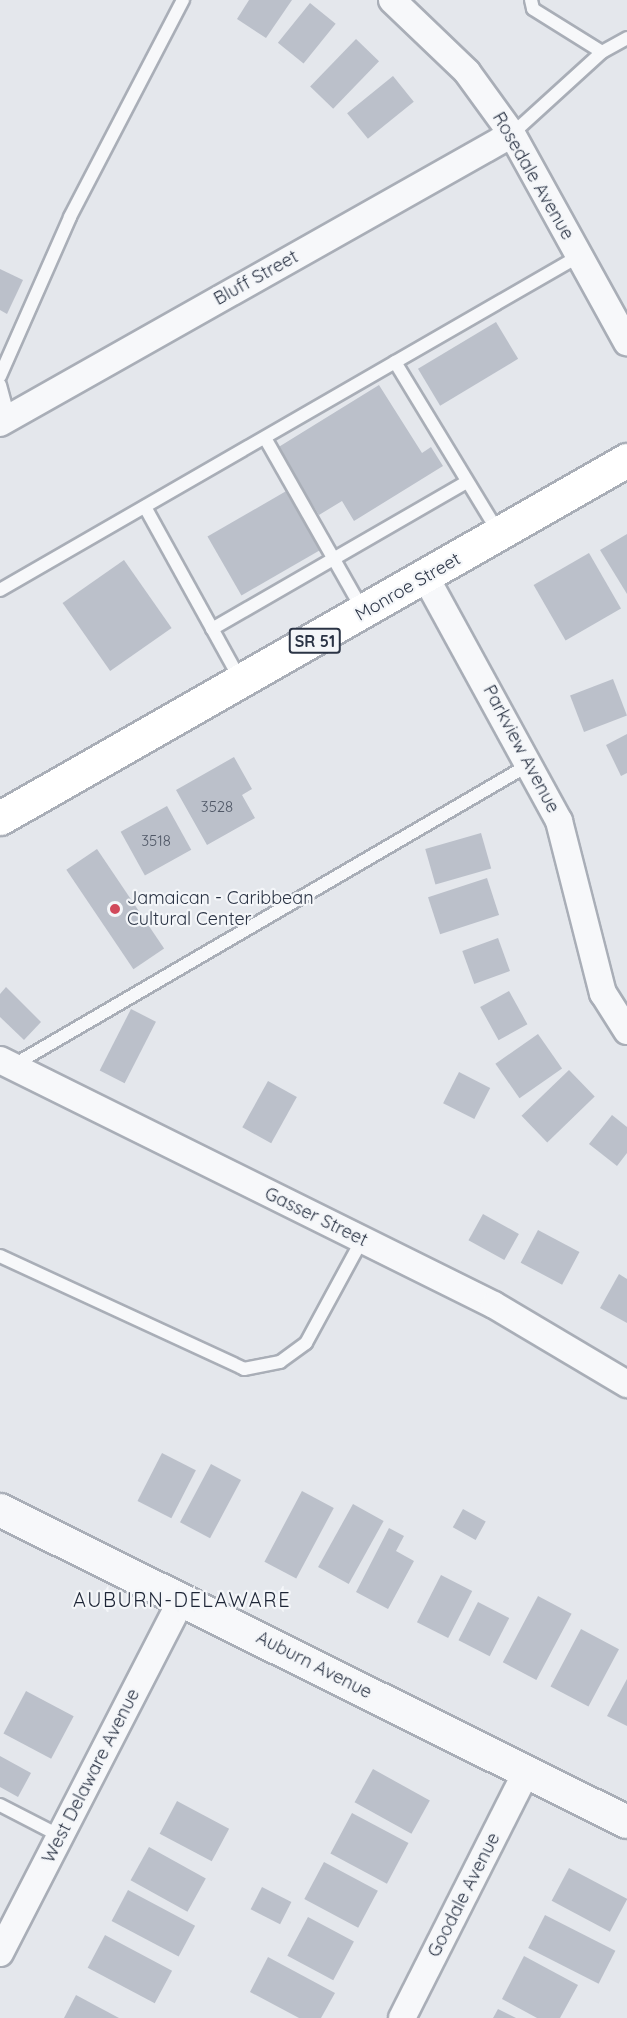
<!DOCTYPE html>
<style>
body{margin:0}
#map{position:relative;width:627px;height:2018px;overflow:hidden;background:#e4e7ec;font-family:Quicksand,sans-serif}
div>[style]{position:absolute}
.building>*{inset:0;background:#bbc0ca;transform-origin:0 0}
.roads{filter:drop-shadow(2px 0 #a9aeb7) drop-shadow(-2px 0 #a9aeb7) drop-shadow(0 2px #a9aeb7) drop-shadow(0 -2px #a9aeb7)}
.service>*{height:12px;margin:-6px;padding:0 6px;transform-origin:6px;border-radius:6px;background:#f7f8fa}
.minor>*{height:26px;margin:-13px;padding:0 13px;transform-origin:13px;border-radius:13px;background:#f7f8fa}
.tertiary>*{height:32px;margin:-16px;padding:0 16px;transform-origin:16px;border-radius:16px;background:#f7f8fa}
.primary>*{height:33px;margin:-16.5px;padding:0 16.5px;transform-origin:16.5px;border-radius:16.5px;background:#fff}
.dots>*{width:16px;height:16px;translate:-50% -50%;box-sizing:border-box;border:3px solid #f4f6f9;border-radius:50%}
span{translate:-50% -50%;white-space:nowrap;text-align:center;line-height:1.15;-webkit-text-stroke:4.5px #f4f6f9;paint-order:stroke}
.number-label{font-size:15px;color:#4f5766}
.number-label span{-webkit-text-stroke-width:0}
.shield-label span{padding:2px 4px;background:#f4f6f9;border:2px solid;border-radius:4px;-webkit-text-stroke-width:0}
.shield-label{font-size:16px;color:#2b3445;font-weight:700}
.street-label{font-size:18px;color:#2b3445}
.poi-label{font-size:18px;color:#2b3445}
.left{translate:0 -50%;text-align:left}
.neighbourhood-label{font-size:20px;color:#1d2536;letter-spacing:1.5px}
</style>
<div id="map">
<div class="building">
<i style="clip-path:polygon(249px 0,292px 0,266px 38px,237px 19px)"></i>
<i style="left:310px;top:3px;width:33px;height:51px;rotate:39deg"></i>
<i style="left:356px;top:39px;width:32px;height:66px;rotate:44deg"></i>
<i style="left:393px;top:76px;width:33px;height:59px;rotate:51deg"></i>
<i style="clip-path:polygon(0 269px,23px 280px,7px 314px,0 310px)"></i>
<i style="left:496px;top:322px;width:43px;height:91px;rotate:59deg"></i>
<i style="clip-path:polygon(379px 385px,422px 453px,431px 447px,443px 466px,354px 521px,342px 501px,319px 515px,277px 448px)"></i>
<i style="left:288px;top:490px;width:68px;height:93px;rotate:60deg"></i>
<i style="clip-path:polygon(627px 534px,627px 594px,600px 550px)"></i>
<i style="left:589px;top:553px;width:64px;height:64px;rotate:60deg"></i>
<i style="left:124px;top:560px;width:83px;height:75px;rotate:55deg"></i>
<i style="left:613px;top:679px;width:39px;height:46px;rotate:69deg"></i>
<i style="clip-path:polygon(627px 734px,627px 773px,621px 776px,606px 745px)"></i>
<i style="clip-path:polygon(234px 757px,252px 789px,242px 795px,255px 818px,207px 845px,176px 790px)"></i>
<i style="left:167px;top:806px;width:50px;height:53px;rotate:61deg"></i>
<i style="left:481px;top:833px;width:37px;height:58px;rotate:74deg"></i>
<i style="left:97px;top:849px;width:120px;height:37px;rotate:56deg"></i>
<i style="left:487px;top:878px;width:39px;height:62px;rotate:72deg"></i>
<i style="left:498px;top:938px;width:35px;height:38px;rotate:70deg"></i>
<i style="clip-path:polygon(6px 987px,41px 1022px,24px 1040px,0 1017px,0 994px)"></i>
<i style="left:509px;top:991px;width:38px;height:33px;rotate:61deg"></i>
<i style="left:131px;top:1009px;width:28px;height:69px;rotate:27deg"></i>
<i style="left:538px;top:1034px;width:42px;height:52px;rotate:55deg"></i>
<i style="left:569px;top:1070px;width:37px;height:66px;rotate:46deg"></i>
<i style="left:459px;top:1072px;width:35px;height:35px;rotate:27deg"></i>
<i style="left:268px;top:1081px;width:33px;height:53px;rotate:29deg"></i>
<i style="clip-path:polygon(612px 1115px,627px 1127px,627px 1153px,617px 1166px,589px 1144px)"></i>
<i style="left:483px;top:1214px;width:41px;height:30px;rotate:29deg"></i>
<i style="left:538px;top:1230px;width:47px;height:37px;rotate:28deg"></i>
<i style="clip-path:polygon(619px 1274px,627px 1279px,627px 1323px,600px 1308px)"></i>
<i style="left:162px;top:1453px;width:38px;height:54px;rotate:27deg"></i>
<i style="left:211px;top:1464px;width:34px;height:66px;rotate:28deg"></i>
<i style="left:302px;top:1491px;width:36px;height:80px;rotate:28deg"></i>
<i style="left:353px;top:1504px;width:35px;height:72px;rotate:29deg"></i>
<i style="left:463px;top:1509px;width:26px;height:21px;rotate:29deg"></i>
<i style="clip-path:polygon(389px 1528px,404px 1536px,396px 1551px,414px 1561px,388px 1609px,356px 1592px)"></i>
<i style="left:441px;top:1575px;width:35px;height:53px;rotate:27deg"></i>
<i style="left:538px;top:1596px;width:38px;height:75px;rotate:28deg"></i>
<i style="left:478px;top:1602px;width:35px;height:43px;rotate:27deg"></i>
<i style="left:581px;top:1629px;width:43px;height:65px;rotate:28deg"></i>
<i style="clip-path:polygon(627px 1679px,627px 1726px,607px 1716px)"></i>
<i style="left:26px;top:1691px;width:54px;height:48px;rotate:28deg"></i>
<i style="clip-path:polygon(0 1756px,31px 1773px,18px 1797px,0 1787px)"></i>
<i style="left:373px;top:1769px;width:65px;height:38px;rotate:29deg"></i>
<i style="left:177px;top:1801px;width:59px;height:37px;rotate:28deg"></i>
<i style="left:352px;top:1813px;width:64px;height:46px;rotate:28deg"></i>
<i style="left:149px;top:1847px;width:65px;height:38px;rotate:29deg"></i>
<i style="left:324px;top:1862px;width:61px;height:42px;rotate:28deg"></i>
<i style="left:569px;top:1868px;width:66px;height:37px;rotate:28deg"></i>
<i style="left:262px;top:1887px;width:33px;height:25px;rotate:27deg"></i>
<i style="left:128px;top:1890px;width:76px;height:35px;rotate:28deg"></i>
<i style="left:545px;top:1915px;width:79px;height:37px;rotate:27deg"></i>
<i style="left:308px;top:1917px;width:52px;height:44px;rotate:28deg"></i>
<i style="left:105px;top:1935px;width:76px;height:37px;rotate:28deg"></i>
<i style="clip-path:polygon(524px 1956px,578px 1985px,560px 2018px,537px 2018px,502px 1999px)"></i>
<i style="clip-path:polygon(268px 1957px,335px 1993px,321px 2018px,299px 2018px,250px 1992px)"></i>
<i style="clip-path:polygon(76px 1995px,119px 2018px,64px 2018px)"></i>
<i style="clip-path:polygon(498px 2009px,516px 2018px,493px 2018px)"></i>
</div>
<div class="roads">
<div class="service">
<i style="left:531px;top:0;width:9px;rotate:77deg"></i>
<i style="left:533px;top:9px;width:81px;rotate:31.9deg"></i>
<i style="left:512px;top:134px;width:122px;rotate:-42.3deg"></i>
<i style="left:602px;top:52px;width:29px;rotate:-29deg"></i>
<i style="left:395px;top:362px;width:200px;rotate:58.7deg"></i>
<i style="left:0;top:376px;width:174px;rotate:-66.2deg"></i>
<i style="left:70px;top:217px;width:245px;rotate:-62.5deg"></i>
<i style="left:0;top:385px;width:34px;rotate:75deg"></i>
<i style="left:265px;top:438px;width:197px;rotate:60.4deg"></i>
<i style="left:145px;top:507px;width:196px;rotate:61.1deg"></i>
<i style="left:0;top:590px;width:668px;rotate:-29.98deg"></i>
<i style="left:212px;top:629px;width:294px;rotate:-30deg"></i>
<i style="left:12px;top:1066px;width:600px;rotate:-30.24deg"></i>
<i style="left:0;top:1256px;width:269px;rotate:24.8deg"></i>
<i style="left:244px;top:1369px;width:37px;rotate:-11deg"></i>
<i style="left:280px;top:1362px;width:32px;rotate:-36deg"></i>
<i style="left:306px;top:1343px;width:117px;rotate:-61.5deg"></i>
<i style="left:0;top:1805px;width:68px;rotate:27.3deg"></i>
</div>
<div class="minor">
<i style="left:392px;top:0;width:104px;rotate:43.8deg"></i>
<i style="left:467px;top:72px;width:77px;rotate:54deg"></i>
<i style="left:512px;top:134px;width:238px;rotate:61.1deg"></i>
<i style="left:0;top:423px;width:588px;rotate:-29.44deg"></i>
<i style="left:426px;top:578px;width:277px;rotate:61.3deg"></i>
<i style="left:559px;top:821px;width:178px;rotate:75.7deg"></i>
<i style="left:603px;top:993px;width:45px;rotate:57.7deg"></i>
<i style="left:0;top:1060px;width:551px;rotate:26.38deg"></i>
<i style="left:494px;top:1305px;width:155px;rotate:30.7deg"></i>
<i style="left:0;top:1953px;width:398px;rotate:-62.8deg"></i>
<i style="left:402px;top:2018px;width:275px;rotate:-63.2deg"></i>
</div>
<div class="tertiary">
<i style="left:0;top:1510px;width:700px;rotate:26.46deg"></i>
</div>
<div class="primary">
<i style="left:0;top:818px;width:722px;rotate:-29.73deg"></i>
</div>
</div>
<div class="dots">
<i style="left:115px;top:909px;background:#d1495b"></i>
</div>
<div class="number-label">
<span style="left:217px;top:807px">3528</span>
<span style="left:156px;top:841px">3518</span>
</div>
<div class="shield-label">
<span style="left:315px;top:641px">SR 51</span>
</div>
<div class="street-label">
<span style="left:533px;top:176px;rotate:60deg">Rosedale Avenue</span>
<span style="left:256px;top:278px;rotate:-29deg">Bluff Street</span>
<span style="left:408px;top:587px;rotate:-30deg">Monroe Street</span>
<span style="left:521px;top:749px;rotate:62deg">Parkview Avenue</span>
<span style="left:316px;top:1217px;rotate:26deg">Gasser Street</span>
<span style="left:314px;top:1665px;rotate:27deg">Auburn Avenue</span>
<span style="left:91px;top:1776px;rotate:-63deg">West Delaware Avenue</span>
<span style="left:464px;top:1895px;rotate:-63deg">Goodale Avenue</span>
</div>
<div class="poi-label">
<span class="left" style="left:127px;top:909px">Jamaican - Caribbean<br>Cultural Center</span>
</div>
<div class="neighbourhood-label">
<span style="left:182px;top:1599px">AUBURN-DELAWARE</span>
</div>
</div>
